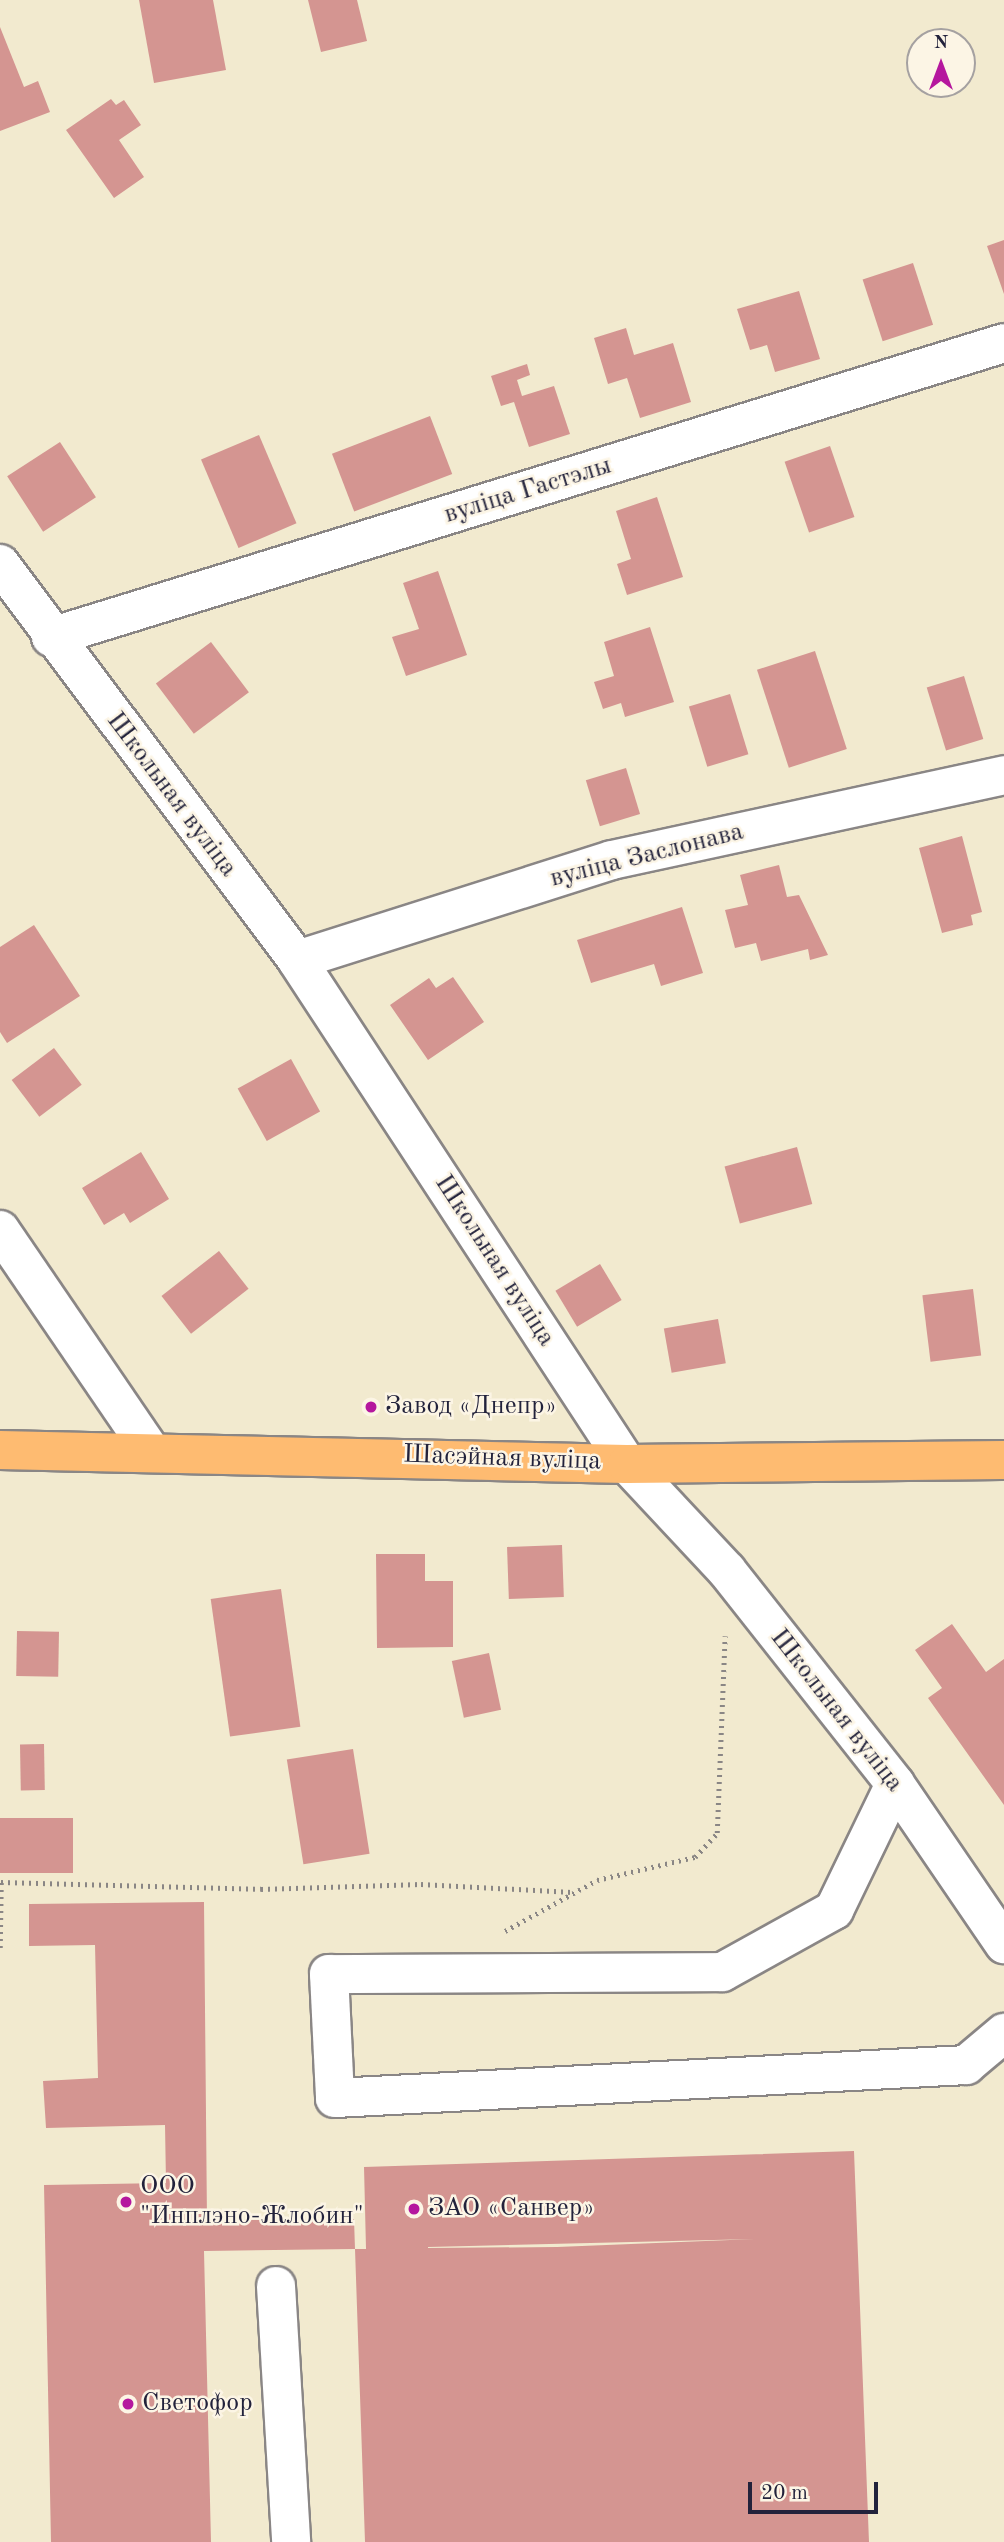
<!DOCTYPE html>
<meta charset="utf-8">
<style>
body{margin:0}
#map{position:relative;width:1004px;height:2542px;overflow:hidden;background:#f2eacf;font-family:"Old Standard TT",serif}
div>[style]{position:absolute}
.building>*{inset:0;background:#d49591;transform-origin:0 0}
.path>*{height:4.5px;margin-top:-2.25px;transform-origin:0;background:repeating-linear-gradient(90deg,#8a8685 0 2px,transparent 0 7px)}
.roads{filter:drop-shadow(2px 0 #8a8685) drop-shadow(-2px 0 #8a8685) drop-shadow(0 2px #8a8685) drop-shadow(0 -2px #8a8685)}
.minor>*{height:38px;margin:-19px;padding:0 19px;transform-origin:19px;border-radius:19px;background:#fff}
.major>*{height:38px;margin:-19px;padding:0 19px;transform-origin:19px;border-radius:19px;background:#febb71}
.dots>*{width:19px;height:19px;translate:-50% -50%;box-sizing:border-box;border:4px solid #fcf5e5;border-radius:50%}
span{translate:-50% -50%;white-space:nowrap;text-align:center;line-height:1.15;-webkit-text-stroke:5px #fcf5e5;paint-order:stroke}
.street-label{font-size:26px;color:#22223b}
.poi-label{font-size:26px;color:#22223b}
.left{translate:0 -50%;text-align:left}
.north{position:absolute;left:906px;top:28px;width:70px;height:70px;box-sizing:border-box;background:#fcf5e5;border:2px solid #a5a1a1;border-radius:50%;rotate:0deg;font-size:19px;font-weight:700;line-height:28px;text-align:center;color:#22223b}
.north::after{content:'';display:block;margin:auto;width:24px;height:32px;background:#b5179e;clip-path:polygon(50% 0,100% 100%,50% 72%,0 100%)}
.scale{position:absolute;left:748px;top:2482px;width:130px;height:32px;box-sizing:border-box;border:4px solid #22223b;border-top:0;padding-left:9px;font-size:21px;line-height:24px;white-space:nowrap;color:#22223b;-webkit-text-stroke:5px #fcf5e5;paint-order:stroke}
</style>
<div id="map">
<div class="building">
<i style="clip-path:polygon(139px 0,213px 0,226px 70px,154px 83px)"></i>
<i style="clip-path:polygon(308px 0,357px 0,367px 41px,321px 52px)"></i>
<i style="clip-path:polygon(0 27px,24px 87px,38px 81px,50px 112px,0 131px)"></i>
<i style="clip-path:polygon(111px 99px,116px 105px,124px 100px,141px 125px,119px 140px,144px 177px,114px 198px,66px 130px)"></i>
<i style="clip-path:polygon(1004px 240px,1004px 294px,987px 246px)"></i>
<i style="left:913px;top:263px;width:65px;height:53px;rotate:72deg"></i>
<i style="clip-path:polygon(799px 291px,820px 359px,775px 372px,767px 345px,750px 350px,737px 309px)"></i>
<i style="clip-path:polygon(626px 328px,634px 355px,673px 343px,691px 402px,640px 418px,627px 378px,608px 384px,594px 338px)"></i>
<i style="clip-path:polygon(527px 364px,530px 375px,517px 380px,522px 396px,554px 386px,570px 434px,529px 447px,514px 402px,501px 406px,491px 376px)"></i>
<i style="left:430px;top:416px;width:62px;height:105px;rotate:69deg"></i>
<i style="left:259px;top:435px;width:96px;height:63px;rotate:67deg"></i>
<i style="left:60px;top:442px;width:66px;height:63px;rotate:57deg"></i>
<i style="left:830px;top:446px;width:75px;height:48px;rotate:71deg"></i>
<i style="clip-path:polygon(657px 497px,683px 577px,627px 595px,617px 564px,631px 559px,616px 511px)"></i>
<i style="clip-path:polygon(438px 571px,467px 655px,406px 676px,392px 637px,419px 629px,403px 583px)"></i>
<i style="clip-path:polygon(650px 627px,674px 702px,625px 717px,621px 703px,603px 709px,594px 682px,614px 676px,604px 642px)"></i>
<i style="left:211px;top:642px;width:63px;height:69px;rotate:53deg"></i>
<i style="left:815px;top:651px;width:103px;height:61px;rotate:72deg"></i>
<i style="left:964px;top:676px;width:66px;height:39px;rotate:73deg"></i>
<i style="left:730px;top:694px;width:63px;height:43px;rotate:73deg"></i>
<i style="left:626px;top:768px;width:48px;height:42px;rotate:73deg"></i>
<i style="clip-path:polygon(962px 836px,982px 912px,971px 915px,973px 925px,942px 933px,919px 848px)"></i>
<i style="clip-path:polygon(779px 865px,787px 897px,799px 895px,828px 955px,810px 960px,808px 949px,761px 961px,756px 943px,735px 948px,725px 910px,748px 905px,740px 875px)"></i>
<i style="clip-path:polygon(682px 907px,703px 973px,661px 986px,654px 964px,591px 983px,577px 940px)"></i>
<i style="clip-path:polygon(34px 925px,80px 996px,7px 1043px,0 1032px,0 947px)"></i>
<i style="clip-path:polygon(453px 977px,484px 1022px,428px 1060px,390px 1005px,429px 978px,436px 988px)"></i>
<i style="left:54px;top:1048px;width:46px;height:53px;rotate:53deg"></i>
<i style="left:291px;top:1059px;width:60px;height:61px;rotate:61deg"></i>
<i style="left:797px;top:1147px;width:59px;height:75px;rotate:75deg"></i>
<i style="clip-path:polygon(141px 1152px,169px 1199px,130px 1223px,124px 1213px,104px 1225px,82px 1188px)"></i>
<i style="left:219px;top:1251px;width:48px;height:73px;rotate:52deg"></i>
<i style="left:600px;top:1264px;width:42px;height:52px;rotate:59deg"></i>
<i style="left:973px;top:1289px;width:67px;height:51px;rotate:83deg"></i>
<i style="left:718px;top:1319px;width:45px;height:55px;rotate:80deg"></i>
<i style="left:562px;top:1545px;width:52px;height:55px;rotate:88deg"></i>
<i style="clip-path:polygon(376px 1554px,425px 1554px,425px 1581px,453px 1581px,453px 1647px,377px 1648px)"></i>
<i style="left:281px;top:1589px;width:139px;height:71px;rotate:82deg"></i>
<i style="clip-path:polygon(952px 1624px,986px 1672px,1004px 1659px,1004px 1805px,928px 1698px,942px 1688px,915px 1650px)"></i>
<i style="left:17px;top:1631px;width:42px;height:45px;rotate:1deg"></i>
<i style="left:489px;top:1653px;width:58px;height:38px;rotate:78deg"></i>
<i style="left:44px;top:1744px;width:46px;height:24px;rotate:89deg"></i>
<i style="left:353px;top:1749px;width:106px;height:67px;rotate:81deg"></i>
<i style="left:73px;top:1818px;width:55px;height:73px;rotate:90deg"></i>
<i style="clip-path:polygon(204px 1902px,207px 2220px,354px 2219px,355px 2249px,204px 2251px,211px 2542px,51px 2542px,44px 2185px,166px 2183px,165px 2125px,46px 2128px,43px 2081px,98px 2078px,95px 1945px,29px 1946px,29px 1904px)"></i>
<i style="clip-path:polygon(evenodd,854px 2151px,869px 2542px,365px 2542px,355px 2249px,366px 2249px,364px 2167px,854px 2151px,755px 2239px,557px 2247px,428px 2248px,428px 2247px,755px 2239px)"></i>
</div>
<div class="path">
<i style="left:505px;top:1931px;width:105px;rotate:-29deg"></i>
<i style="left:597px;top:1880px;width:101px;rotate:-13.2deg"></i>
<i style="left:695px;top:1857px;width:33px;rotate:-47deg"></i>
<i style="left:717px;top:1833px;width:197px;rotate:-87.7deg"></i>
<i style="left:0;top:1948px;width:66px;rotate:-89.1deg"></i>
<i style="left:1px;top:1882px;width:260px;rotate:1.5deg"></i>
<i style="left:261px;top:1889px;width:160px;rotate:-1.8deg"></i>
<i style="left:421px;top:1884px;width:151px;rotate:3deg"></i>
</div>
<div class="roads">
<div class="minor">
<i style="left:0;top:564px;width:495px;rotate:53.1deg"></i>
<i style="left:297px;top:960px;width:602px;rotate:56.78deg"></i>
<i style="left:627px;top:1464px;width:146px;rotate:46.9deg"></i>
<i style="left:727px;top:1571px;width:271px;rotate:51.7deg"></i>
<i style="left:895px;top:1784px;width:194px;rotate:55.7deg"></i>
<i style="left:51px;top:637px;width:997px;rotate:-17.14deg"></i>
<i style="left:297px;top:960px;width:330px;rotate:-17.6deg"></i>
<i style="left:612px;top:860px;width:401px;rotate:-12.2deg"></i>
<i style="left:0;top:1230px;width:268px;rotate:55.7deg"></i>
<i style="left:895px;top:1784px;width:140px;rotate:115.8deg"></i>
<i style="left:834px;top:1910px;width:128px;rotate:151deg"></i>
<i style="left:722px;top:1972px;width:393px;rotate:179.7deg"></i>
<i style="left:329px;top:1974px;width:124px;rotate:87.2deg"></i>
<i style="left:335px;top:2098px;width:632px;rotate:-2.99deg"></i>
<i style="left:966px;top:2065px;width:50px;rotate:-40.1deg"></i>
<i style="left:276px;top:2286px;width:256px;rotate:86.6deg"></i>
</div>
<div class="major">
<i style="left:0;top:1450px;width:627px;rotate:1.28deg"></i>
<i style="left:627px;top:1464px;width:377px;rotate:-0.6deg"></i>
</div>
</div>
<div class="dots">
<i style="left:371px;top:1407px;background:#b5179e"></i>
<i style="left:126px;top:2202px;background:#b5179e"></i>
<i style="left:414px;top:2209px;background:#b5179e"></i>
<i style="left:128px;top:2404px;background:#b5179e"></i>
</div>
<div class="street-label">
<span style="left:528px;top:491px;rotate:-17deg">вуліца Гастэлы</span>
<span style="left:171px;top:795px;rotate:53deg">Школьная вуліца</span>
<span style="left:647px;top:856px;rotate:-14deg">вуліца Заслонава</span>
<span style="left:494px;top:1261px;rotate:57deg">Школьная вуліца</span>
<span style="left:502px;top:1459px;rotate:2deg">Шасэйная вуліца</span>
<span style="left:836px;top:1711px;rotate:52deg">Школьная вуліца</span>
</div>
<div class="poi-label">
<span class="left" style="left:385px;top:1407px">Завод «Днепр»</span>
<span class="left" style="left:140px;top:2202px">ООО<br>"Инплэно-Жлобин"</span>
<span class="left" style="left:428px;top:2209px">ЗАО «Санвер»</span>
<span class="left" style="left:142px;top:2404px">Светофор</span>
</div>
<div class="north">N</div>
<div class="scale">20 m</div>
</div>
